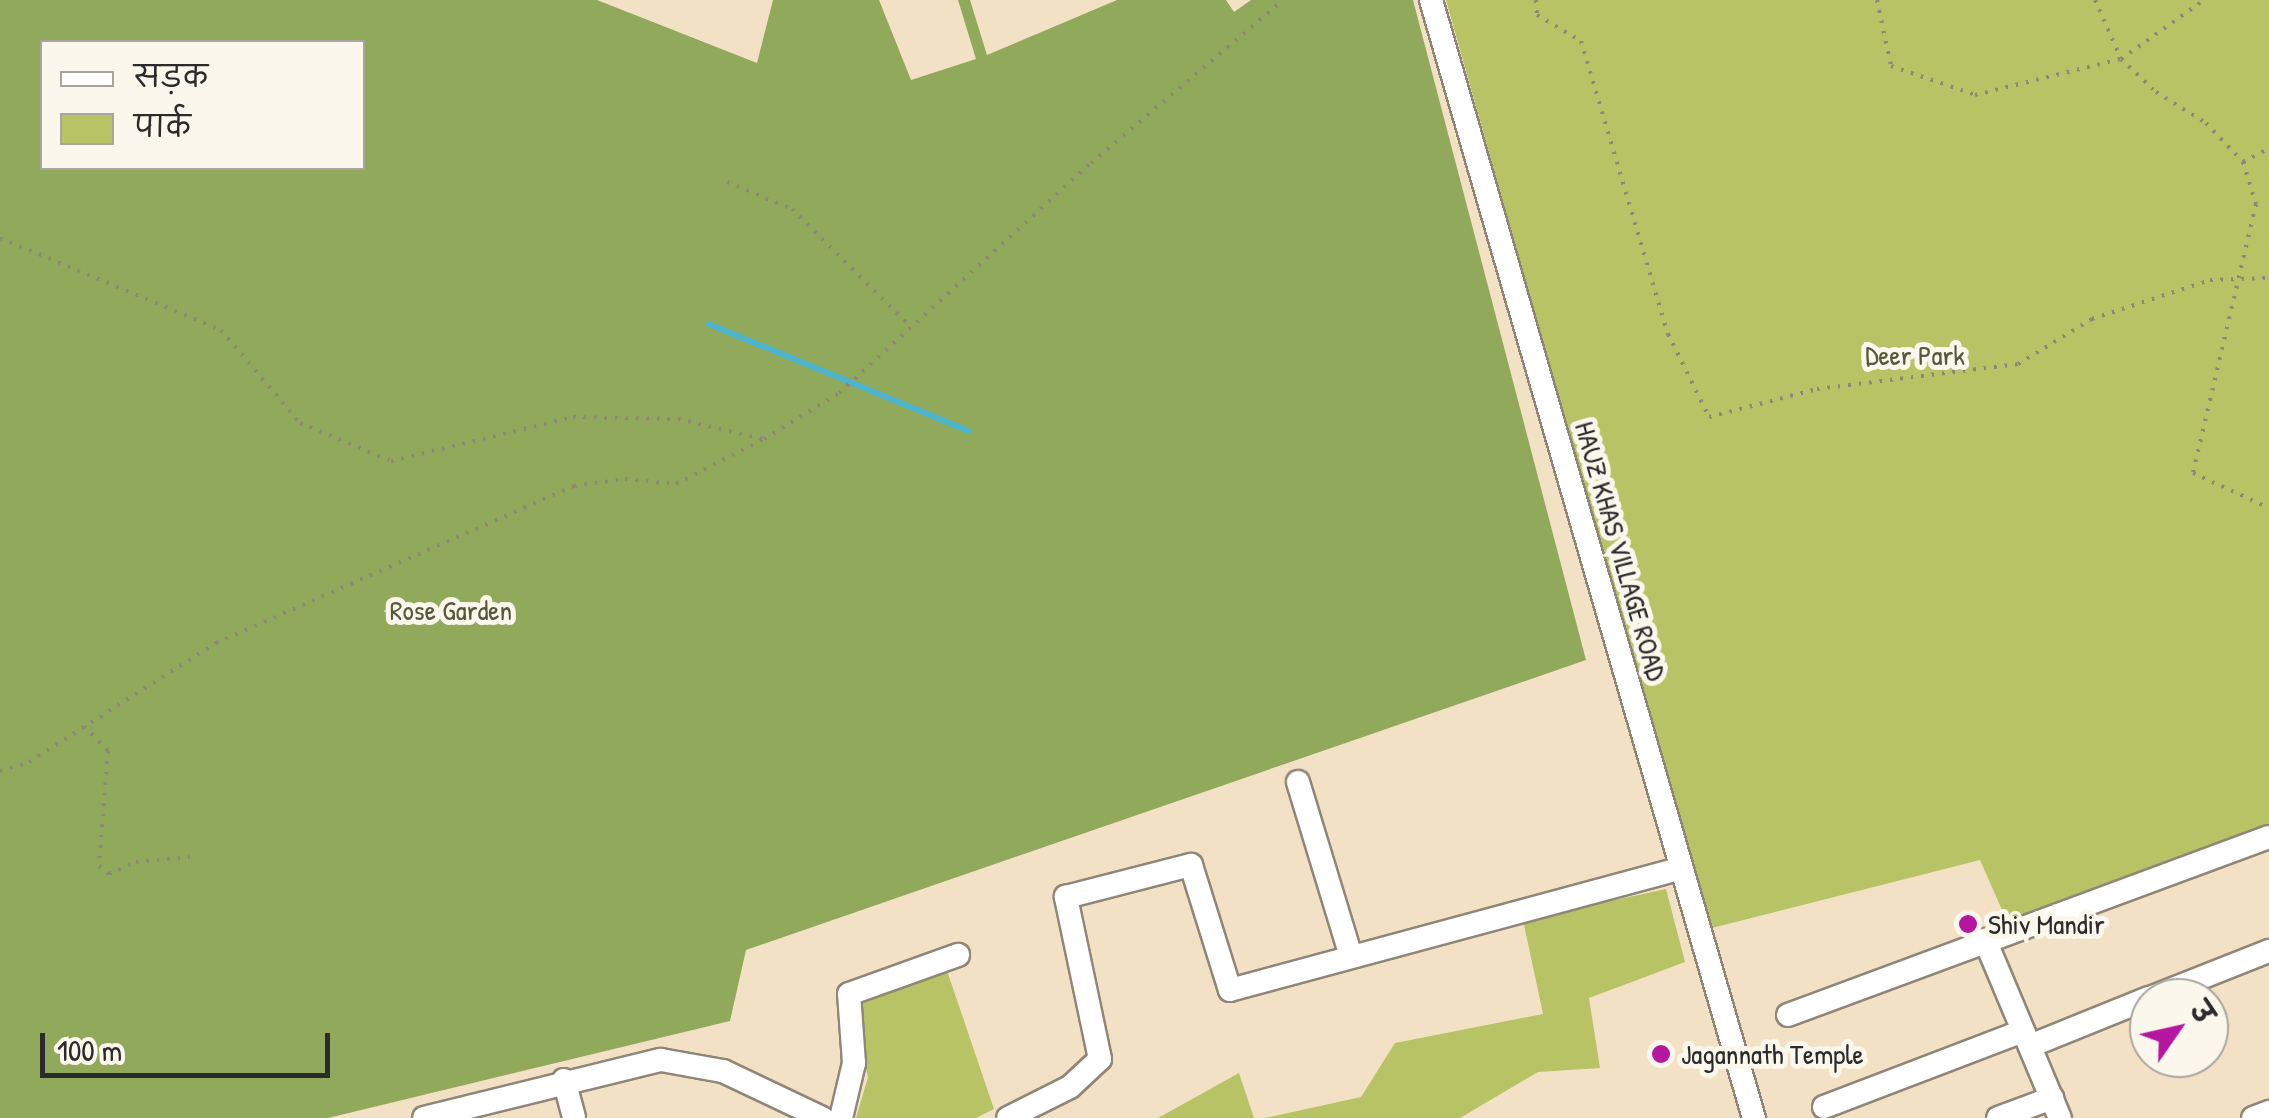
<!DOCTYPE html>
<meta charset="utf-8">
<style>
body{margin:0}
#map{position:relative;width:2269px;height:1118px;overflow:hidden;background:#f3e1c5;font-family:"Patrick Hand","Playpen Sans Deva",sans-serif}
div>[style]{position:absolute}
.green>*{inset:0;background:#b7c365}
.forest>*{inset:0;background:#91a95a}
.stream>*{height:6px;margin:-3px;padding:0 3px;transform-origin:3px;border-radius:3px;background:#4db4cc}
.path>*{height:4px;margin-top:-2px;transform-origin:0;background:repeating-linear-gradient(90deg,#8f8678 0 2.5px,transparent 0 10.5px)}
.roads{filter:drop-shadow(2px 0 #8f8678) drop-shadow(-2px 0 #8f8678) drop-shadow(0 2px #8f8678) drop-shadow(0 -2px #8f8678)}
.minor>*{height:22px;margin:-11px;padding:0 11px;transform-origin:11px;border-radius:11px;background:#fff}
.dots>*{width:28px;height:28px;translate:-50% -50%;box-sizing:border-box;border:5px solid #fbf7ec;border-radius:50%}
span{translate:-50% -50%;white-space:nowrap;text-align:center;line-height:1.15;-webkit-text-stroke:10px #fbf7ec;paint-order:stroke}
.park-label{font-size:28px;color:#55593c}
.street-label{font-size:28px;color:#2b2b2b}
.poi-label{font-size:28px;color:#2b2b2b}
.left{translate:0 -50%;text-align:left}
.legend{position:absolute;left:40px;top:40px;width:325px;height:130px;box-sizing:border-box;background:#fbf7ec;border:2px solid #a8a59f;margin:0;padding:12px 18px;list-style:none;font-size:30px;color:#2b2b2b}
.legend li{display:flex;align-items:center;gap:20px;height:50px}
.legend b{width:50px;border:2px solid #a8a59f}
.north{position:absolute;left:2129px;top:978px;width:100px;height:100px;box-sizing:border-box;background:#fbf7ec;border:2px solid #a8a59f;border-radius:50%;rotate:56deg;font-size:28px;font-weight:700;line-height:40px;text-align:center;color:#2b2b2b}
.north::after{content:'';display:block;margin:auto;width:35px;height:45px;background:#b5179e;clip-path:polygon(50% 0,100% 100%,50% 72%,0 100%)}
.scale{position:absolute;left:40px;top:1033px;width:290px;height:45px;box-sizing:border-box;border:5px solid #2b2b2b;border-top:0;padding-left:12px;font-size:30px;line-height:35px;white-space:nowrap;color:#2b2b2b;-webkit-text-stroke:8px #fbf7ec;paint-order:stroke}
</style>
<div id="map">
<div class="green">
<i style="clip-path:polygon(1446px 0,2269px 0,2269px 829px,2010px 928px,1980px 860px,1708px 929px)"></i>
<i style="clip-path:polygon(1666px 889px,1685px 962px,1589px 998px,1600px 1068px,1538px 1072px,1460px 1118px,1265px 1118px,1361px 1097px,1395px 1043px,1543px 1014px,1523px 920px)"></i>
<i style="clip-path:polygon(941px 953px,994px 1109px,976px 1118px,856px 1118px,868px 1077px,847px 989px)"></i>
<i style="clip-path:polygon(1239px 1073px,1254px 1118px,1158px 1118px)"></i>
</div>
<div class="forest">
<i style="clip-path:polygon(evenodd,0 0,597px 0,757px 63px,773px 0,879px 0,911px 80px,976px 59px,958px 0,970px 0,987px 55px,1117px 0,1226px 0,1234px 12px,1251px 0,1413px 0,1586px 660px,746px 950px,730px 1021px,328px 1118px,0 1118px,0 0,42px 42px,362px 42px,362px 168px,42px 168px,42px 42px)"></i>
</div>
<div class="stream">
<i style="left:709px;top:324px;width:281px;rotate:22.4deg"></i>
</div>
<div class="path">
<i style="left:1536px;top:0;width:15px;rotate:86deg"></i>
<i style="left:1537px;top:15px;width:51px;rotate:30.6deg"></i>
<i style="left:1581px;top:41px;width:306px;rotate:73.5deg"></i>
<i style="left:1668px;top:334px;width:93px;rotate:63.7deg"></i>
<i style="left:1709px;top:417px;width:112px;rotate:-14.5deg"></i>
<i style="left:1817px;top:389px;width:203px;rotate:-7.1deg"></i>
<i style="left:2018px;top:364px;width:87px;rotate:-31.3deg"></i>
<i style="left:2092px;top:319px;width:124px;rotate:-18.3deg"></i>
<i style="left:2210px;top:280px;width:59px;rotate:-1.9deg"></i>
<i style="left:1877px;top:0;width:67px;rotate:78deg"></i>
<i style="left:1891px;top:66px;width:89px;rotate:19deg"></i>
<i style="left:1975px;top:95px;width:150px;rotate:-13.9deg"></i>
<i style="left:2121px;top:59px;width:102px;rotate:-35.4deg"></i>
<i style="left:2095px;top:0;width:64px;rotate:66.2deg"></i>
<i style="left:2121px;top:59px;width:48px;rotate:43.3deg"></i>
<i style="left:2156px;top:92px;width:59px;rotate:31.8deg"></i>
<i style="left:2206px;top:123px;width:54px;rotate:46.5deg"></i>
<i style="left:2243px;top:162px;width:44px;rotate:72.8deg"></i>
<i style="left:2256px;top:204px;width:276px;rotate:103.2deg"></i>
<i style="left:2193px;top:473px;width:84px;rotate:24.7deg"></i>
<i style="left:2243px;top:162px;width:30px;rotate:-28deg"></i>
<i style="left:727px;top:182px;width:70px;rotate:22.6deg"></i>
<i style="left:792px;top:209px;width:165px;rotate:44.8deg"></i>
<i style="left:0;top:238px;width:239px;rotate:22.6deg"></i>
<i style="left:221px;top:330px;width:122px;rotate:49.7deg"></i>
<i style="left:300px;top:423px;width:99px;rotate:22.7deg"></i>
<i style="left:391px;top:461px;width:187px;rotate:-13.6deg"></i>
<i style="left:573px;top:417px;width:105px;rotate:1.1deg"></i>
<i style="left:678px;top:419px;width:88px;rotate:13.1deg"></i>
<i style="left:764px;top:439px;width:88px;rotate:-31.5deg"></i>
<i style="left:839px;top:393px;width:341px;rotate:-42.4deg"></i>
<i style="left:1091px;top:163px;width:252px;rotate:-40.3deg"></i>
<i style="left:84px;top:726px;width:35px;rotate:46deg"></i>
<i style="left:108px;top:751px;width:115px;rotate:94.5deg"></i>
<i style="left:99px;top:866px;width:13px;rotate:39deg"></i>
<i style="left:109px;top:874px;width:30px;rotate:-24deg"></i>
<i style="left:136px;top:862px;width:54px;rotate:-5.3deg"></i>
<i style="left:0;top:771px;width:30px;rotate:-17deg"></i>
<i style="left:29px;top:762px;width:222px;rotate:-32.5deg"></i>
<i style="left:216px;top:643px;width:391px;rotate:-23.7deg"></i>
<i style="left:574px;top:486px;width:51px;rotate:-7.8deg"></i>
<i style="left:625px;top:479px;width:51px;rotate:5.6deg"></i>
<i style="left:676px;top:484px;width:99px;rotate:-27.1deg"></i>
</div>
<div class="roads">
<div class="minor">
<i style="left:1431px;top:0;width:1164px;rotate:73.89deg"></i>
<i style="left:1298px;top:782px;width:182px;rotate:73.1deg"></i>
<i style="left:1985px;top:940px;width:193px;rotate:67.2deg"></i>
<i style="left:2150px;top:998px;width:128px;rotate:-21.6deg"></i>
<i style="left:1788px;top:1015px;width:513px;rotate:-20.31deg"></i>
<i style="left:2030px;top:1046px;width:128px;rotate:-22deg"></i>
<i style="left:564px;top:1080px;width:39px;rotate:75deg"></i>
<i style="left:1824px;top:1107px;width:213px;rotate:-20.9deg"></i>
<i style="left:424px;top:1118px;width:244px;rotate:-13.8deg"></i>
<i style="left:661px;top:1060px;width:63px;rotate:10.1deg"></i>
<i style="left:723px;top:1071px;width:110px;rotate:25.4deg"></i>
<i style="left:841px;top:1118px;width:57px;rotate:-76.7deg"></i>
<i style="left:854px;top:1063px;width:69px;rotate:-94.1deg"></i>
<i style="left:849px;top:994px;width:116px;rotate:-19.7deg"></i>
<i style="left:1008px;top:1118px;width:69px;rotate:-26.6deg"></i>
<i style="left:1070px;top:1087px;width:41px;rotate:-43deg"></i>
<i style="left:1100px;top:1059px;width:166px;rotate:-101.9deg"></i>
<i style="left:1066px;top:897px;width:129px;rotate:-14.4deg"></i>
<i style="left:1191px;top:865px;width:131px;rotate:72.7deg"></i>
<i style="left:1230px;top:990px;width:466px;rotate:-15.1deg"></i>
<i style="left:1998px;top:1118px;width:58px;rotate:-20.3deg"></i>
<i style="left:2253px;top:1118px;width:17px;rotate:-21deg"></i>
</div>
</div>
<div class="dots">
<i style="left:1968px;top:924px;background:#b5179e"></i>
<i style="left:1661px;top:1054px;background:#b5179e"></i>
</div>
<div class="park-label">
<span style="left:1915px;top:355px">Deer Park</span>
<span style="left:451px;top:610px">Rose Garden</span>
</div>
<div class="street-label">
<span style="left:1621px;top:551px;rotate:74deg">HAUZ KHAS VILLAGE ROAD</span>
</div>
<div class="poi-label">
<span class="left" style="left:1988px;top:924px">Shiv Mandir</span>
<span class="left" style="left:1681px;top:1054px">Jagannath Temple</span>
</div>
<ul class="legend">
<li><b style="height:12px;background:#fff"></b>सड़क</li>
<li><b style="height:28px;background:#b7c365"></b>पार्क</li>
</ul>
<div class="north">उ</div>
<div class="scale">100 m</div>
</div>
